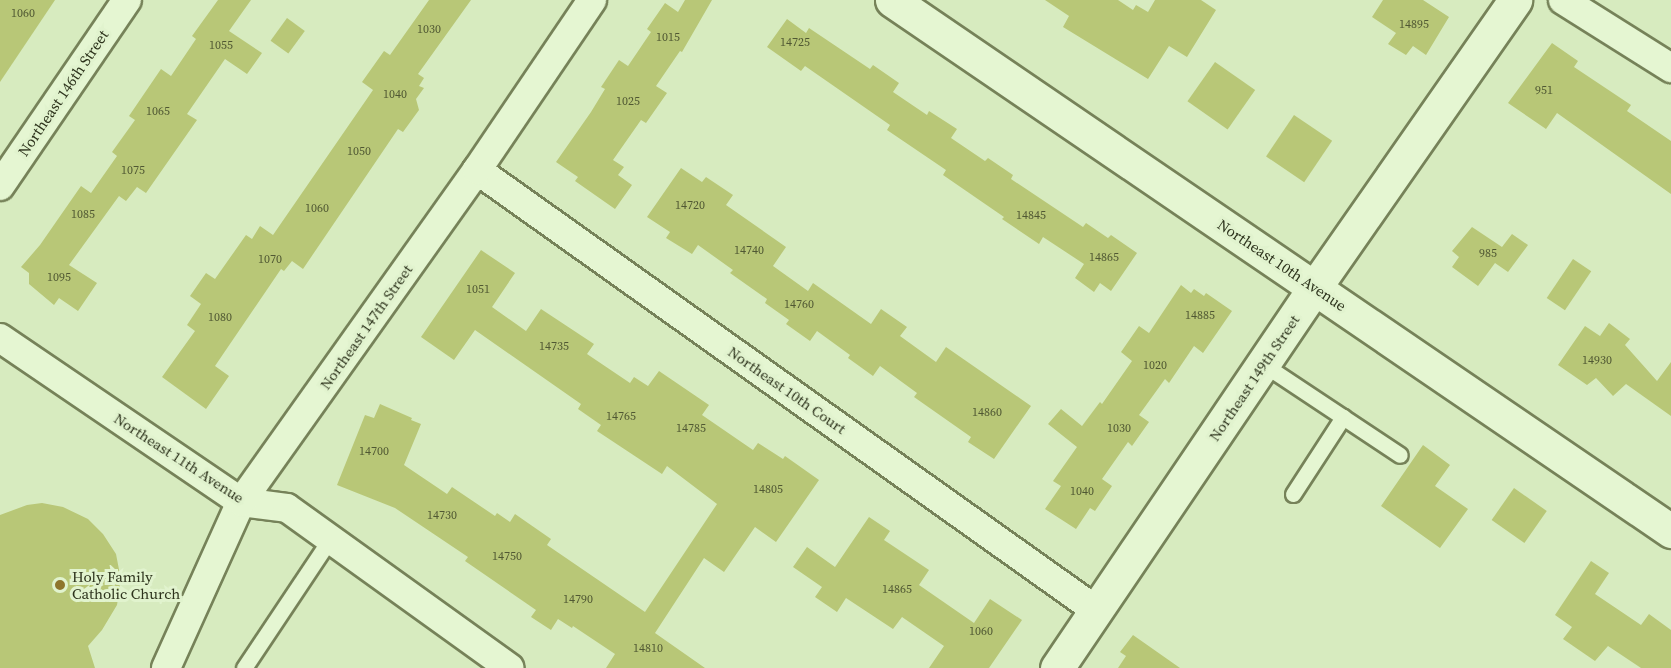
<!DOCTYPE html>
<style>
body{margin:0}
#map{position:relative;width:1671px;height:668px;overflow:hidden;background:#d7ebbf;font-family:"Source Serif 4",serif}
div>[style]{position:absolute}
.building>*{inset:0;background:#b8c777;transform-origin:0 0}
.roads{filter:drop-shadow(2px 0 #768259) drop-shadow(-2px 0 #768259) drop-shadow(0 2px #768259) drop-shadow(0 -2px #768259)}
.lane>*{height:15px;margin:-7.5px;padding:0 7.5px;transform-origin:7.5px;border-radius:7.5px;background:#e5f6d2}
.street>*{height:28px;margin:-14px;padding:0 14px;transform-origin:14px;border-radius:14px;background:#e5f6d2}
.secondary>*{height:33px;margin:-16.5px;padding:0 16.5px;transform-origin:16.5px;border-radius:16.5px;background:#e5f6d2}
.dots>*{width:16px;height:16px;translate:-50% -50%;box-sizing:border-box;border:3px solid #e1f3ce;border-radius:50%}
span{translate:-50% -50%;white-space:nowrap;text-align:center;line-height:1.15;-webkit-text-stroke:6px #e1f3ce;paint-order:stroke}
.number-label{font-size:12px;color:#505833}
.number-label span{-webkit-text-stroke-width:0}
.street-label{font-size:15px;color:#2d331c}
.poi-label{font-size:15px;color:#2d331c}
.left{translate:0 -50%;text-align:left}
</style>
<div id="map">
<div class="building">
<i style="clip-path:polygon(0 0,55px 0,0 82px)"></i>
<i style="clip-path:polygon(218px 0,251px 0,229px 31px,262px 53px,247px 74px,225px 59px,187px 114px,197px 120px,146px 193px,137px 187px,126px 201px,119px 196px,69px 265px,97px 283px,78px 311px,59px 298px,54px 305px,29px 284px,29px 273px,21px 267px,40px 245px,81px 186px,91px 193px,117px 156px,112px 152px,135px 120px,129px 116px,161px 69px,171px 76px,196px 39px,192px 36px)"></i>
<i style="clip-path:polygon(429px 0,471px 0,418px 74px,424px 78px,419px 86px,424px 88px,416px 99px,419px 110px,403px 132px,398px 129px,303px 269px,292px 261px,284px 271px,281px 269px,215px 366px,229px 376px,206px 409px,162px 377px,195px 331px,187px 325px,201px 304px,190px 296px,206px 273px,215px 279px,246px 235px,252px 239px,260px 226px,273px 235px,373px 90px,362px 82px,384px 51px,390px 55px)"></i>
<i style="clip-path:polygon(685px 0,712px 0,682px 52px,680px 51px,656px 86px,667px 93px,646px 123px,641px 120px,613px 160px,624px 167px,618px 175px,632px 185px,615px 209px,575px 181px,578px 177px,556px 162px,591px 112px,605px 89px,601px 87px,619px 60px,628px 66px,651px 32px,647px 29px,665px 3px,678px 12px)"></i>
<i style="clip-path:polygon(1045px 0,1118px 0,1133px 10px,1136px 5px,1148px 12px,1155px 0,1201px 0,1216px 10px,1187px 57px,1169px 46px,1148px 79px,1063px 27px,1069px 16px)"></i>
<i style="clip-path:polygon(1383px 0,1423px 0,1449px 17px,1426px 55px,1413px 46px,1406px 55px,1388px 44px,1396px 33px,1372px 17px)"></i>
<i style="left:287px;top:18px;width:22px;height:28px;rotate:36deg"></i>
<i style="clip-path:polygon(787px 19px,806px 33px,809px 28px,870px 69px,873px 65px,899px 83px,893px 92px,927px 115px,929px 111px,957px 129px,951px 138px,985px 161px,988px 158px,1013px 175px,1011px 179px,1083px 227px,1086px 223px,1108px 238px,1111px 235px,1137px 253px,1111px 291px,1100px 283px,1094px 292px,1075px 278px,1084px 264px,1043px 237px,1039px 244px,1002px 219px,1004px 217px,943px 175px,946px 170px,887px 130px,890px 125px,805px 66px,801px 71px,767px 47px)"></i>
<i style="clip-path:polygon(1552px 43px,1578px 61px,1574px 67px,1631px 105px,1627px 111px,1671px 141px,1671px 194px,1557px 113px,1546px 129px,1508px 103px)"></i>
<i style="left:1215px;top:62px;width:49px;height:48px;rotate:35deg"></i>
<i style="left:1294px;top:115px;width:46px;height:50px;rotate:34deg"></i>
<i style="clip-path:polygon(681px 168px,702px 182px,706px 177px,733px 195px,726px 205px,786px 247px,773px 266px,808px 291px,813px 283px,871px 324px,881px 309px,907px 327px,900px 336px,936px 362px,946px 347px,1031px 406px,994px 459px,968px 442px,971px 437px,914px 397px,917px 393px,880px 366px,873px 376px,848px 358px,850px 355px,817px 331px,810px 341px,786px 324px,789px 320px,765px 303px,767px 299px,730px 273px,733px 270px,698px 245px,692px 254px,666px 238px,670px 232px,647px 217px)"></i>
<i style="clip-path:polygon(1472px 227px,1502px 247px,1512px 234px,1528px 245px,1508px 272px,1495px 263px,1478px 286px,1452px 267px,1459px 257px,1452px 251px)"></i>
<i style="clip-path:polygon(481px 250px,515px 273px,492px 307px,526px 331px,541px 309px,594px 344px,587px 354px,630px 383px,634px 377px,648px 386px,659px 371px,709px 405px,702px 415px,753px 450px,758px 443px,783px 459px,785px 456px,819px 480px,776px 542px,755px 527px,724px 572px,704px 558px,655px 633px,705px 668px,606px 668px,615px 654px,573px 626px,572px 628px,558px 619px,551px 630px,531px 617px,536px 610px,465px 561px,468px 557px,395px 508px,337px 485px,365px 415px,374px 418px,380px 404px,412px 418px,411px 420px,421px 424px,404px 465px,447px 494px,452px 487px,495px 516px,497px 513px,510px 522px,515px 514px,551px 539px,547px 545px,645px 612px,717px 504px,667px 466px,662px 474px,597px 431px,601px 425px,578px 409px,581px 404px,475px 330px,454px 360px,421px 337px)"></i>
<i style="left:1573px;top:259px;width:22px;height:47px;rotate:34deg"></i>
<i style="clip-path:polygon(1181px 285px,1191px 293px,1194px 289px,1204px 296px,1206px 293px,1232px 311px,1203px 353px,1194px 346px,1169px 383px,1165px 379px,1139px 415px,1149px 422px,1132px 446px,1128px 442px,1102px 479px,1112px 486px,1095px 511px,1090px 508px,1076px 529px,1045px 509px,1061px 486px,1053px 481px,1077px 447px,1048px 424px,1061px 409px,1082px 426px,1100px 402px,1102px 404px,1132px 361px,1121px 352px,1139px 326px,1149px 333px)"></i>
<i style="clip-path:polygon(1609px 323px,1630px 339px,1625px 345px,1657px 381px,1671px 362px,1671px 416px,1626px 384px,1613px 396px,1596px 378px,1587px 385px,1558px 365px,1585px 326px,1600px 336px)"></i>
<i style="clip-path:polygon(1423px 445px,1450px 465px,1435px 486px,1468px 509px,1440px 548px,1381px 506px)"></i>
<i style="left:1514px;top:488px;width:40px;height:39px;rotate:35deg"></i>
<i style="clip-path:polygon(42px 503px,63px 507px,88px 519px,103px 534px,116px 554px,121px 580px,117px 605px,102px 630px,88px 646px,95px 668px,0 668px,0 515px,27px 505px)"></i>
<i style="clip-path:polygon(869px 517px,890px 531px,884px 540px,929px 570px,919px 585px,974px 623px,990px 599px,1022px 620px,989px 668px,929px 668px,944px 646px,902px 617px,893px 629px,846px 598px,837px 612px,815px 597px,822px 587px,793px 567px,807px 547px,835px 567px)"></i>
<i style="clip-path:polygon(1591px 561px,1609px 573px,1595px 594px,1641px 625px,1649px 614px,1671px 630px,1671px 668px,1641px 668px,1608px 646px,1595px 661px,1563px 639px,1572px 627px,1555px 615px)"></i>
<i style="clip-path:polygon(1133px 635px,1180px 668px,1118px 668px,1126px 656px,1120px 652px)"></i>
</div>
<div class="roads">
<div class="lane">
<i style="left:1263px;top:364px;width:164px;rotate:33.6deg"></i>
<i style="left:1293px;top:494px;width:92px;rotate:-57deg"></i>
<i style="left:244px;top:668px;width:155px;rotate:-56.3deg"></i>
</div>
<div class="street">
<i style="left:1563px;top:0;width:128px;rotate:32.2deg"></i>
<i style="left:477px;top:170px;width:761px;rotate:35.42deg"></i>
<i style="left:0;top:186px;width:225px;rotate:-55.7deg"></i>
<i style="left:0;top:338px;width:292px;rotate:34.2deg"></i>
<i style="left:241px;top:502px;width:46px;rotate:7.4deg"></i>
<i style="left:287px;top:508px;width:274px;rotate:35.7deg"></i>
<i style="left:166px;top:668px;width:182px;rotate:-65.7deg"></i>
<i style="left:241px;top:502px;width:407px;rotate:-54.6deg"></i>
<i style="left:477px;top:170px;width:205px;rotate:-55.9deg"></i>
</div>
<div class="secondary">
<i style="left:892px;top:0;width:943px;rotate:34.28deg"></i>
<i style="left:1057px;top:668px;width:460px;rotate:-55.9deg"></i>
<i style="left:1315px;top:287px;width:350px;rotate:-55.1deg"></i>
</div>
</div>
<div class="dots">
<i style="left:60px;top:585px;background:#8e762c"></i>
</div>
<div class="number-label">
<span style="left:23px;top:14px">1060</span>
<span style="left:1414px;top:25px">14895</span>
<span style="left:429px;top:30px">1030</span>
<span style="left:668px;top:38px">1015</span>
<span style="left:795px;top:43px">14725</span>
<span style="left:221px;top:46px">1055</span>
<span style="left:1544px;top:91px">951</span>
<span style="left:395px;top:95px">1040</span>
<span style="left:628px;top:102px">1025</span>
<span style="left:158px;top:112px">1065</span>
<span style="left:359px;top:152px">1050</span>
<span style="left:133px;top:171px">1075</span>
<span style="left:690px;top:206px">14720</span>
<span style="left:317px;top:209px">1060</span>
<span style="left:83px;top:215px">1085</span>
<span style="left:1031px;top:216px">14845</span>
<span style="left:749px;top:251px">14740</span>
<span style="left:1488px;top:254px">985</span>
<span style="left:1104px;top:258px">14865</span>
<span style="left:270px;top:260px">1070</span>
<span style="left:59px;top:278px">1095</span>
<span style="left:478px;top:290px">1051</span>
<span style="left:799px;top:305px">14760</span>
<span style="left:1200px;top:316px">14885</span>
<span style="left:220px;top:318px">1080</span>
<span style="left:554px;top:347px">14735</span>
<span style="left:1597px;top:361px">14930</span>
<span style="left:1155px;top:366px">1020</span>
<span style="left:987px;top:413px">14860</span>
<span style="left:621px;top:417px">14765</span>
<span style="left:691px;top:429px">14785</span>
<span style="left:1119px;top:429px">1030</span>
<span style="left:374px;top:452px">14700</span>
<span style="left:768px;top:490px">14805</span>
<span style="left:1082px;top:492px">1040</span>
<span style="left:442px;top:516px">14730</span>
<span style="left:507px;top:557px">14750</span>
<span style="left:897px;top:590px">14865</span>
<span style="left:578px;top:600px">14790</span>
<span style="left:981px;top:632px">1060</span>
<span style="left:648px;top:649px">14810</span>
</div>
<div class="street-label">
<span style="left:63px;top:93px;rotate:-56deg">Northeast 146th Street</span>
<span style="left:1282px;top:265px;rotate:34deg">Northeast 10th Avenue</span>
<span style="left:366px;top:327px;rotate:-55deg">Northeast 147th Street</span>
<span style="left:1254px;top:378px;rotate:-56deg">Northeast 149th Street</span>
<span style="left:787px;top:390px;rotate:35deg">Northeast 10th Court</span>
<span style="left:179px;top:458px;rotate:33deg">Northeast 11th Avenue</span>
</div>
<div class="poi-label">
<span class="left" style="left:72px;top:585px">Holy Family<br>Catholic Church</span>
</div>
</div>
